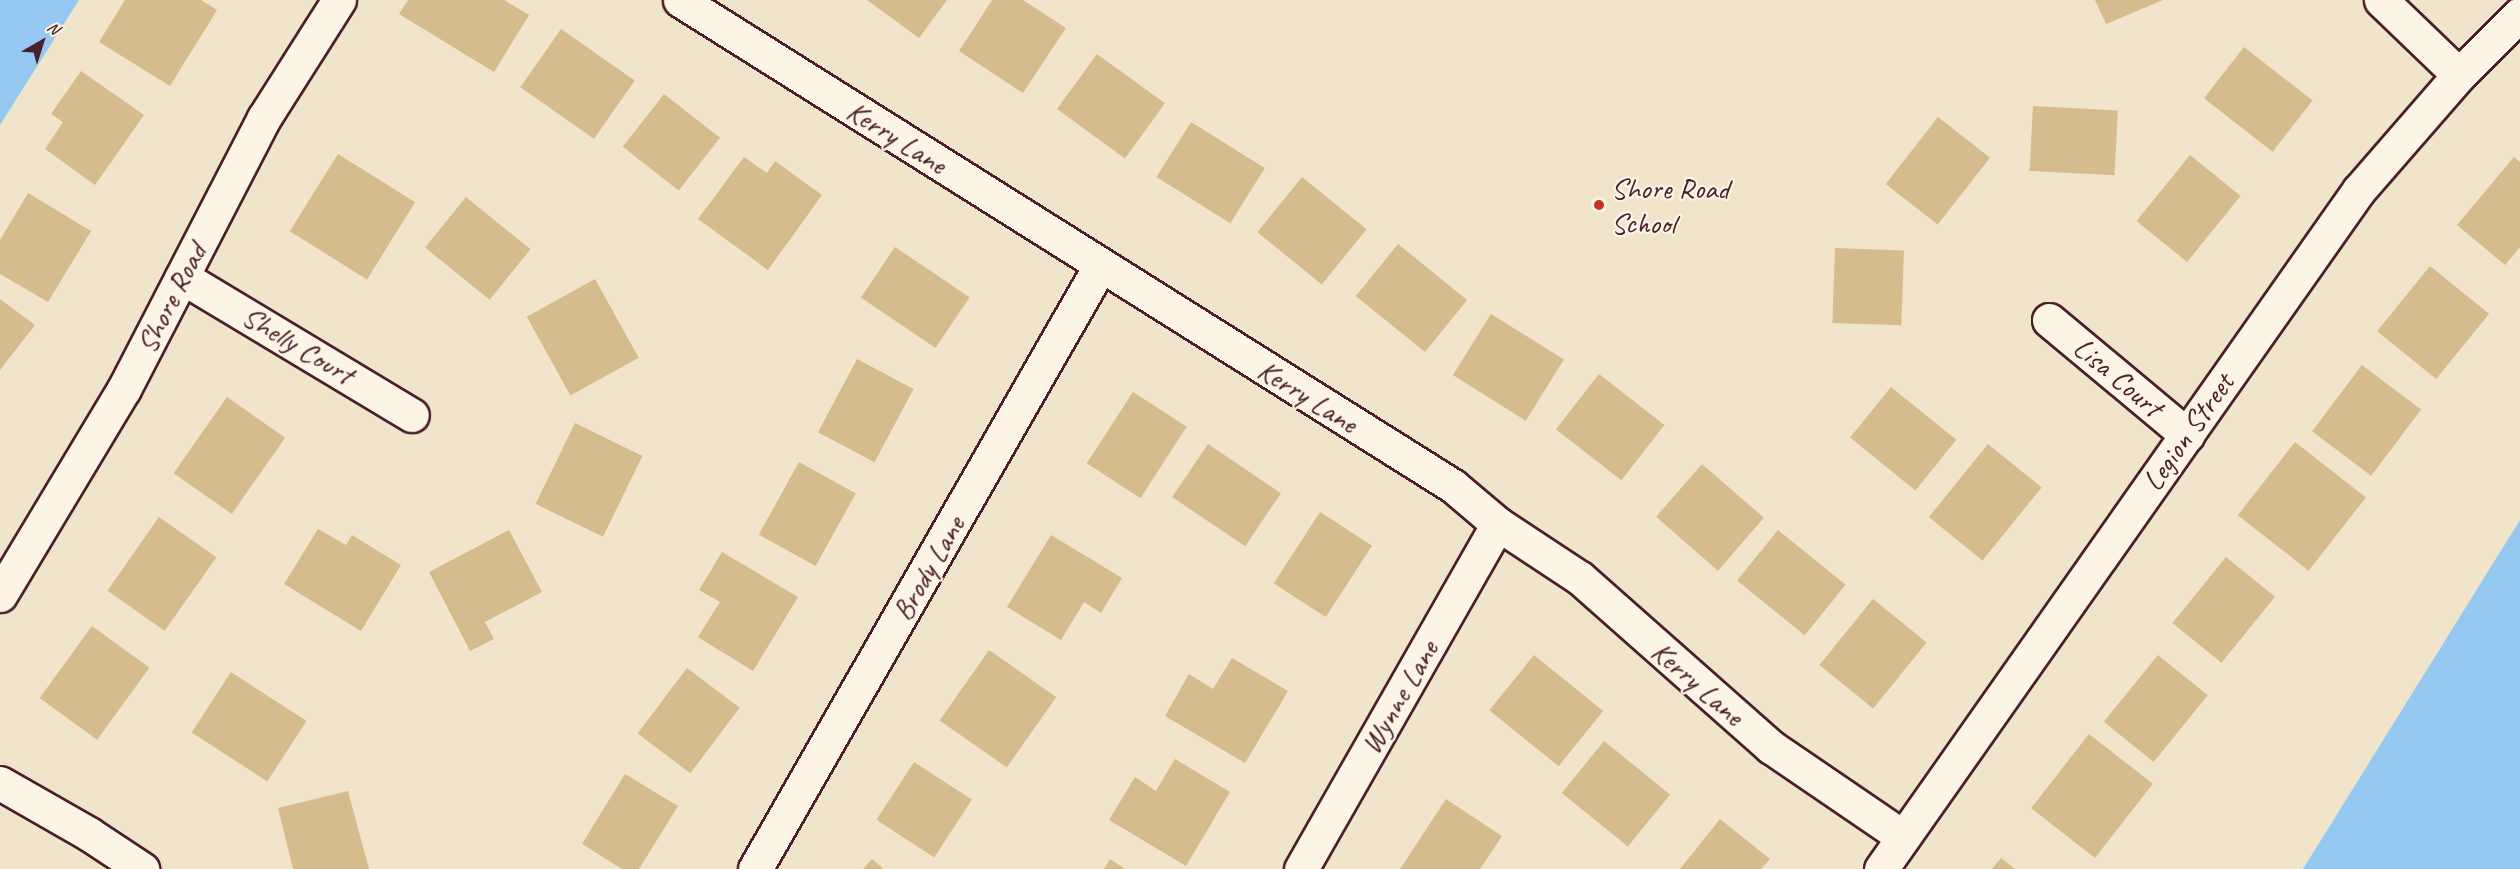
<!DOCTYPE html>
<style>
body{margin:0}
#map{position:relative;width:2520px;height:869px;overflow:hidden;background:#f0e4ca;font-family:Caveat,sans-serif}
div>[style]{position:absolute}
.water>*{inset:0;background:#95c9f2}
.building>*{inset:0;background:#d5bc8c;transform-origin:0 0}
.roads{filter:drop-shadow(2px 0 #4a1f2b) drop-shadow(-2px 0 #4a1f2b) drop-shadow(0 2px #4a1f2b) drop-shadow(0 -2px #4a1f2b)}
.minor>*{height:33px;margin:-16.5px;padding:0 16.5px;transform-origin:16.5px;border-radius:16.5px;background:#fcf5e5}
.dots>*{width:16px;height:16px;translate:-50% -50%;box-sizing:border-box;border:3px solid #fcf5e5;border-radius:50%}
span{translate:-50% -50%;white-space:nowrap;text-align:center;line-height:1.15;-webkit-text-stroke:4.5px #fcf5e5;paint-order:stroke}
.street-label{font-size:30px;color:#4a1f2b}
.poi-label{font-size:30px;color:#4a1f2b}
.left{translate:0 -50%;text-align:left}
.north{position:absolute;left:12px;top:12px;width:60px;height:60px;-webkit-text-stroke:4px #fcf5e5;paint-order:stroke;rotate:39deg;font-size:16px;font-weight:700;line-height:24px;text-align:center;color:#4a1f2b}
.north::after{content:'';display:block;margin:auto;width:21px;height:27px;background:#4a1f2b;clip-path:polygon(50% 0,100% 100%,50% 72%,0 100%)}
</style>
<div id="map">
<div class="water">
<i style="clip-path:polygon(0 0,79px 0,0 125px)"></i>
<i style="clip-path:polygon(2520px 520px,2520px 869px,2303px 869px)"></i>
</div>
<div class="building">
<i style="clip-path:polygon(125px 0,201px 0,217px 10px,170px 86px,99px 42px)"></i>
<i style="clip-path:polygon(408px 0,504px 0,529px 15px,494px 72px,399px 14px)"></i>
<i style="clip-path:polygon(867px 0,947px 0,919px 38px)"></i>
<i style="clip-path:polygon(992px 0,1023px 0,1066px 28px,1023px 93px,959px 51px)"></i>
<i style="clip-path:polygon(2095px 0,2163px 0,2106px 24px)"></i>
<i style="left:561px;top:29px;width:90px;height:71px;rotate:35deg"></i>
<i style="left:2244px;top:47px;width:87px;height:65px;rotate:38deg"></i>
<i style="left:1097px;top:54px;width:84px;height:68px;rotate:36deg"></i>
<i style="clip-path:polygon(81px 71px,144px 115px,95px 185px,45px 149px,63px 122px,51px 114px)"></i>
<i style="left:664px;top:94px;width:71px;height:67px;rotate:38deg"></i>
<i style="left:2033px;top:106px;width:85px;height:65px;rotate:3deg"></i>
<i style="left:1938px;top:117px;width:66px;height:85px;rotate:38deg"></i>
<i style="left:1191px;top:122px;width:87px;height:65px;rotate:32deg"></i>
<i style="left:338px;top:154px;width:91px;height:91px;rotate:32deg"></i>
<i style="left:2190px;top:155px;width:65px;height:85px;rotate:39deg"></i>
<i style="clip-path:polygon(744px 157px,767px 173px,775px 161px,822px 195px,768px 270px,698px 219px)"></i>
<i style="clip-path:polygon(2514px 157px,2520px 162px,2520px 247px,2505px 265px,2457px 225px)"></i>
<i style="left:1302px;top:177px;width:83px;height:71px;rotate:39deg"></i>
<i style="clip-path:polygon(28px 193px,91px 231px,48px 302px,0 274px,0 240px)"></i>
<i style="left:466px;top:197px;width:83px;height:65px;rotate:39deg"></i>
<i style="left:1398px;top:244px;width:89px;height:67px;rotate:39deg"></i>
<i style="left:895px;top:247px;width:90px;height:61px;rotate:34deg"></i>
<i style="left:1835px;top:248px;width:69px;height:75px;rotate:2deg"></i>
<i style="left:2430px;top:266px;width:76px;height:84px;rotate:39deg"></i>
<i style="left:595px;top:279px;width:90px;height:78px;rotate:61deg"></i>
<i style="clip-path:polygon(0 299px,35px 325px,0 370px)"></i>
<i style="left:1491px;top:314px;width:86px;height:72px;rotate:32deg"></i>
<i style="left:857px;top:359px;width:64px;height:83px;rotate:28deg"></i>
<i style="left:2362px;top:365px;width:74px;height:83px;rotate:37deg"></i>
<i style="left:1599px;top:374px;width:83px;height:70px;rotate:38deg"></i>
<i style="left:1891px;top:387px;width:84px;height:65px;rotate:39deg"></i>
<i style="left:1133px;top:392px;width:64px;height:85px;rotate:33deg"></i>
<i style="left:227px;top:397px;width:71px;height:93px;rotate:35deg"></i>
<i style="left:575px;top:423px;width:75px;height:90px;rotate:26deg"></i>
<i style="left:2295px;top:442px;width:90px;height:93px;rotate:38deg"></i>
<i style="left:1208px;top:444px;width:88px;height:64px;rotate:34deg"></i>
<i style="left:1988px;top:444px;width:69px;height:94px;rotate:39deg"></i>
<i style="left:799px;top:462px;width:65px;height:83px;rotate:29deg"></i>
<i style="left:1702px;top:464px;width:82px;height:70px;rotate:41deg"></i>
<i style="left:1320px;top:512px;width:62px;height:85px;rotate:33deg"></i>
<i style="left:159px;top:517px;width:70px;height:90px;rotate:35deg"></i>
<i style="clip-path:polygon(318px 529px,346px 545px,352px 535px,401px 565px,361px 631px,284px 584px)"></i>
<i style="clip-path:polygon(509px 530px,542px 592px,485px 622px,494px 639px,470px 651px,429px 572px)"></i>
<i style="left:1778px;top:530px;width:87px;height:65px;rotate:39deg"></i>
<i style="clip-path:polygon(1051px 535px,1122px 578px,1101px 613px,1084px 602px,1061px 640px,1007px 607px)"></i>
<i style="clip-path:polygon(722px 552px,798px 597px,753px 671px,698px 637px,720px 602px,699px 590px)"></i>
<i style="left:2226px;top:557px;width:63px;height:85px;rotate:39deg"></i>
<i style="left:1873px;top:599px;width:69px;height:85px;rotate:39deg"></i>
<i style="left:92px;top:626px;width:71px;height:89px;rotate:36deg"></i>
<i style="left:989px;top:650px;width:82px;height:86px;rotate:35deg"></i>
<i style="left:1534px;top:655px;width:89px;height:71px;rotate:39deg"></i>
<i style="left:2158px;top:655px;width:64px;height:86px;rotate:39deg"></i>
<i style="clip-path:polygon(1232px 658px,1288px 691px,1245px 763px,1165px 716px,1189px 674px,1213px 689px)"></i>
<i style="left:687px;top:668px;width:66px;height:82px;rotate:37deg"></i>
<i style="left:231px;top:672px;width:90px;height:72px;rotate:33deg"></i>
<i style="left:2089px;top:734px;width:81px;height:94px;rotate:38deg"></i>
<i style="left:1604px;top:741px;width:85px;height:67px;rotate:39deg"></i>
<i style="clip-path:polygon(1175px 759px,1230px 792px,1186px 866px,1109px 820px,1135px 777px,1156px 791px)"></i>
<i style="left:914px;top:762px;width:69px;height:69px;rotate:33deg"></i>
<i style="clip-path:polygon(625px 774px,678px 806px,639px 869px,622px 869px,582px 844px)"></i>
<i style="clip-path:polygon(348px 791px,369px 869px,293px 869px,278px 808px)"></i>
<i style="clip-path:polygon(1446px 799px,1502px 836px,1480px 869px,1400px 869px)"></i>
<i style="clip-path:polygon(1720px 819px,1770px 859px,1761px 869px,1680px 869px)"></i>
<i style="clip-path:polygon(2001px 858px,2015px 869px,1992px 869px)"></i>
<i style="clip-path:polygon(872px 859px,884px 869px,863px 869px)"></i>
<i style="clip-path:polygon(1110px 859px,1125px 869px,1104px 869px)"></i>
</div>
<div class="roads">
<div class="minor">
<i style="left:680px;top:0;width:913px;rotate:32.16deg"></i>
<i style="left:1453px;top:486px;width:59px;rotate:40.2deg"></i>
<i style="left:1498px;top:524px;width:98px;rotate:33.4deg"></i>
<i style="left:1580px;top:578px;width:255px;rotate:41.5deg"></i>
<i style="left:1771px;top:747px;width:160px;rotate:34.3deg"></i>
<i style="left:2381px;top:0;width:108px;rotate:43.9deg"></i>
<i style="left:182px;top:277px;width:268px;rotate:31deg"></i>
<i style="left:2049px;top:320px;width:180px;rotate:39.8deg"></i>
<i style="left:0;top:595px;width:240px;rotate:-59deg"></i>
<i style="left:124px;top:389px;width:305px;rotate:-62.7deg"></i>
<i style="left:264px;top:118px;width:140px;rotate:-57.6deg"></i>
<i style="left:0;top:783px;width:103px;rotate:29.8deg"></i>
<i style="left:89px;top:834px;width:64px;rotate:33.4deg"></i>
<i style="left:755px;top:869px;width:695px;rotate:-60.22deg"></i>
<i style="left:1301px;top:869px;width:397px;rotate:-60.3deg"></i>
<i style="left:1881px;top:869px;width:830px;rotate:-54.86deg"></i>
<i style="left:2359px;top:190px;width:152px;rotate:-49deg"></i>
<i style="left:2459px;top:75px;width:86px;rotate:-45deg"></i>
</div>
</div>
<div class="dots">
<i style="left:1599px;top:205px;background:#c8321e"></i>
</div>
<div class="street-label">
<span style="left:897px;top:137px;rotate:32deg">Kerry Lane</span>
<span style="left:171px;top:298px;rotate:-63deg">Shore Road</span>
<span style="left:298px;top:345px;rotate:31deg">Shelly Court</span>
<span style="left:2118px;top:377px;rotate:40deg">Lisa Court</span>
<span style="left:1308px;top:396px;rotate:32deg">Kerry Lane</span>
<span style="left:2188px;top:432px;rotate:-55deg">Legion Street</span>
<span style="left:928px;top:568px;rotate:-60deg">Brody Lane</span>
<span style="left:1698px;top:683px;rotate:41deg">Kerry Lane</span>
<span style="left:1399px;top:697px;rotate:-60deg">Wynne Lane</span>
</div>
<div class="poi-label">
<span class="left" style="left:1611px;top:205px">Shore Road<br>School</span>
</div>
<div class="north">N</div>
</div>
